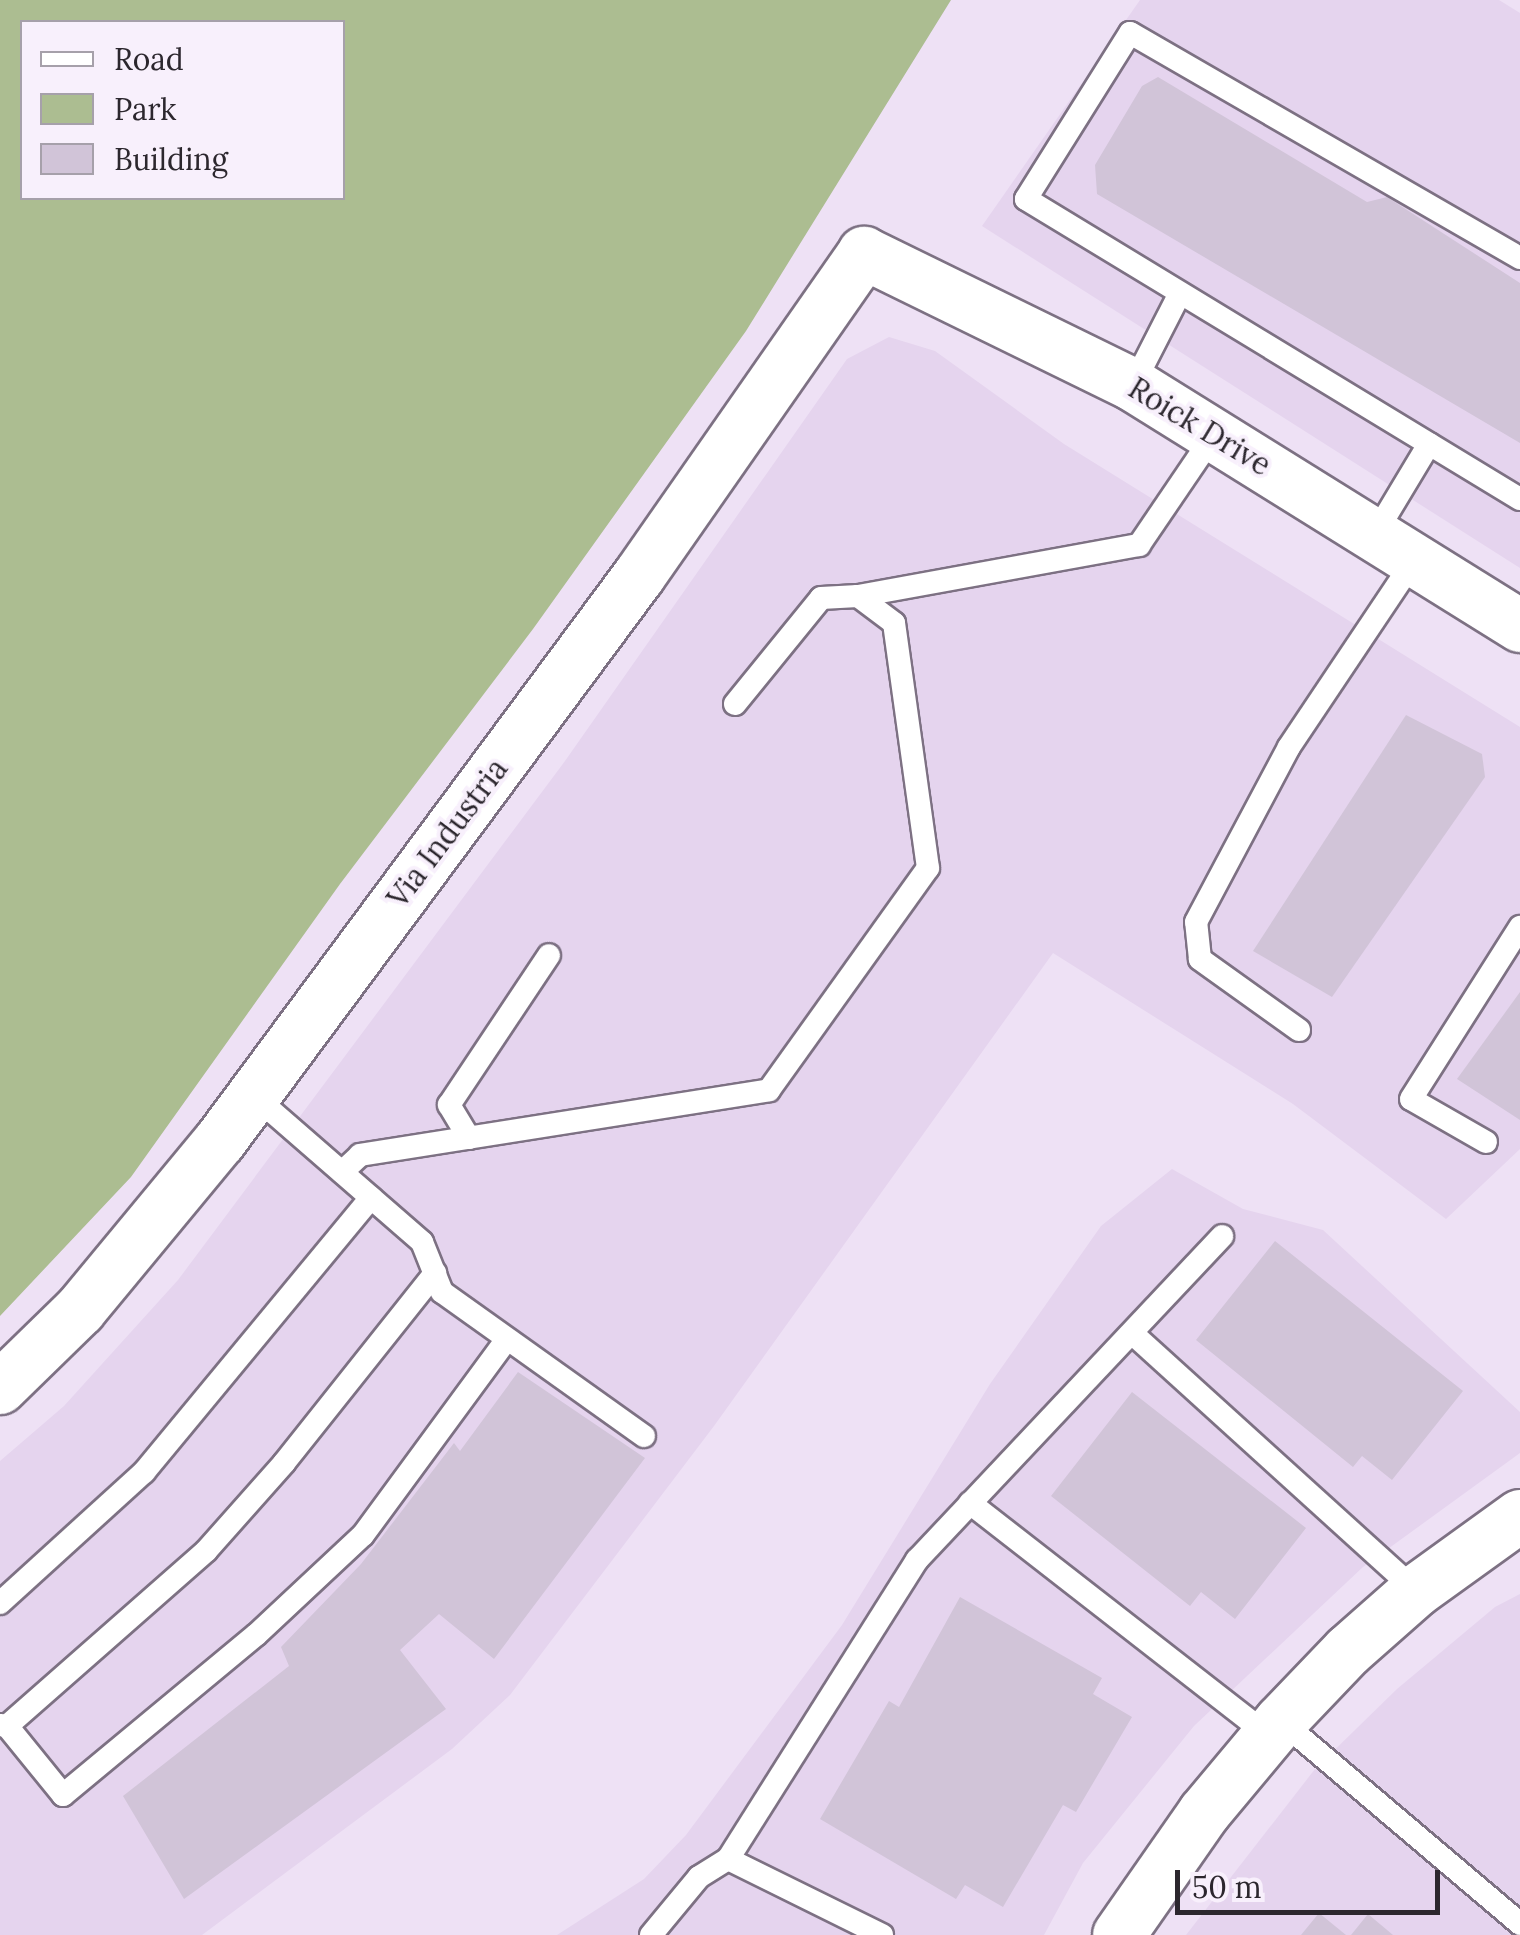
<!DOCTYPE html>
<style>
body{margin:0}
#map{position:relative;width:1520px;height:1935px;overflow:hidden;background:#eee1f5;font-family:Lora,serif}
div>[style]{position:absolute}
.built>*{inset:0;background:#e5d4ee}
.green>*{inset:0;background:#acbd91}
.building>*{inset:0;background:#d1c4d8}
.roads{filter:drop-shadow(2px 0 #7d7183) drop-shadow(-2px 0 #7d7183) drop-shadow(0 2px #7d7183) drop-shadow(0 -2px #7d7183)}
.service>*{height:22px;margin:-11px;padding:0 11px;transform-origin:11px;border-radius:11px;background:#fff}
.tertiary>*{height:52px;margin:-26px;padding:0 26px;transform-origin:26px;border-radius:26px;background:#fff}
span{translate:-50% -50%;white-space:nowrap;text-align:center;line-height:1.15;-webkit-text-stroke:8px #f8f0fc;paint-order:stroke}
.street-label{font-size:30px;color:#2c272e}
.legend{position:absolute;left:20px;top:20px;width:325px;height:180px;box-sizing:border-box;background:#f8f0fc;border:2px solid #a6a0aa;margin:0;padding:12px 18px;list-style:none;font-size:30px;color:#2c272e}
.legend li{display:flex;align-items:center;gap:20px;height:50px}
.legend b{width:50px;border:2px solid #a6a0aa}
.scale{position:absolute;left:1175px;top:1870px;width:265px;height:45px;box-sizing:border-box;border:5px solid #2c272e;border-top:0;padding-left:12px;font-size:30px;line-height:35px;white-space:nowrap;color:#2c272e;-webkit-text-stroke:8px #f8f0fc;paint-order:stroke}
</style>
<div id="map">
<div class="built">
<i style="clip-path:polygon(1140px 0,1499px 0,1520px 13px,1520px 568px,982px 226px)"></i>
<i style="clip-path:polygon(889px 337px,935px 351px,1064px 444px,1520px 727px,1520px 1149px,1446px 1219px,1293px 1104px,1053px 953px,714px 1426px,510px 1695px,452px 1749px,202px 1935px,0 1935px,0 1461px,64px 1406px,178px 1280px,565px 761px,847px 359px)"></i>
<i style="clip-path:polygon(1172px 1169px,1243px 1209px,1323px 1230px,1520px 1412px,1520px 1453px,1363px 1567px,1194px 1726px,1083px 1863px,1044px 1935px,557px 1935px,644px 1879px,686px 1835px,842px 1625px,990px 1384px,1101px 1226px)"></i>
<i style="clip-path:polygon(1520px 1594px,1520px 1935px,1186px 1935px,1315px 1769px,1397px 1689px,1495px 1607px)"></i>
</div>
<div class="green">
<i style="clip-path:polygon(evenodd,0 0,951px 0,746px 331px,533px 629px,340px 884px,131px 1177px,0 1316px,0 0,22px 22px,342px 22px,342px 198px,22px 198px,22px 22px)"></i>
</div>
<div class="building">
<i style="clip-path:polygon(1158px 77px,1367px 202px,1387px 197px,1520px 283px,1520px 443px,1097px 194px,1095px 165px,1142px 86px)"></i>
<i style="clip-path:polygon(1406px 715px,1482px 754px,1485px 777px,1332px 997px,1253px 951px)"></i>
<i style="clip-path:polygon(1520px 992px,1520px 1120px,1457px 1079px)"></i>
<i style="clip-path:polygon(1275px 1241px,1463px 1391px,1392px 1480px,1362px 1456px,1353px 1467px,1196px 1340px)"></i>
<i style="clip-path:polygon(518px 1372px,645px 1458px,494px 1659px,439px 1614px,400px 1650px,446px 1709px,184px 1899px,123px 1796px,289px 1666px,281px 1647px,361px 1564px,454px 1443px,460px 1451px)"></i>
<i style="clip-path:polygon(1132px 1392px,1306px 1528px,1235px 1619px,1201px 1592px,1190px 1606px,1051px 1496px)"></i>
<i style="clip-path:polygon(960px 1597px,1102px 1678px,1093px 1694px,1132px 1717px,1076px 1812px,1063px 1805px,1003px 1907px,965px 1885px,956px 1899px,820px 1819px,889px 1701px,899px 1707px)"></i>
<i style="clip-path:polygon(1319px 1913px,1346px 1935px,1301px 1935px)"></i>
<i style="clip-path:polygon(1368px 1914px,1393px 1935px,1351px 1935px)"></i>
</div>
<div class="roads">
<div class="service">
<i style="left:1520px;top:258px;width:450px;rotate:-150deg"></i>
<i style="left:1130px;top:33px;width:196px;rotate:122.1deg"></i>
<i style="left:1026px;top:199px;width:578px;rotate:31.27deg"></i>
<i style="left:1133px;top:385px;width:103px;rotate:-62.9deg"></i>
<i style="left:1375px;top:534px;width:105px;rotate:-59deg"></i>
<i style="left:735px;top:704px;width:136px;rotate:-50.9deg"></i>
<i style="left:821px;top:598px;width:37px;rotate:-3deg"></i>
<i style="left:1299px;top:1030px;width:122px;rotate:-144.4deg"></i>
<i style="left:1200px;top:959px;width:37px;rotate:-96deg"></i>
<i style="left:1196px;top:922px;width:198px;rotate:-62deg"></i>
<i style="left:1289px;top:747px;width:226px;rotate:-56.2deg"></i>
<i style="left:253px;top:1095px;width:224px;rotate:41deg"></i>
<i style="left:422px;top:1242px;width:54px;rotate:68.2deg"></i>
<i style="left:442px;top:1292px;width:248px;rotate:35.5deg"></i>
<i style="left:469px;top:1138px;width:39px;rotate:-121deg"></i>
<i style="left:449px;top:1105px;width:180px;rotate:-56.3deg"></i>
<i style="left:1486px;top:1142px;width:86px;rotate:-150.2deg"></i>
<i style="left:1411px;top:1099px;width:204px;rotate:-57.6deg"></i>
<i style="left:342px;top:1172px;width:25px;rotate:-43deg"></i>
<i style="left:360px;top:1155px;width:414px;rotate:-9deg"></i>
<i style="left:769px;top:1090px;width:273px;rotate:-54.4deg"></i>
<i style="left:928px;top:868px;width:247px;rotate:-97.9deg"></i>
<i style="left:894px;top:623px;width:45px;rotate:-143.1deg"></i>
<i style="left:858px;top:596px;width:286px;rotate:-10.3deg"></i>
<i style="left:1139px;top:545px;width:135px;rotate:-55.8deg"></i>
<i style="left:1133px;top:1334px;width:382px;rotate:42.2deg"></i>
<i style="left:970px;top:1503px;width:378px;rotate:37.9deg"></i>
<i style="left:0;top:1603px;width:195px;rotate:-42.3deg"></i>
<i style="left:144px;top:1472px;width:356px;rotate:-50.4deg"></i>
<i style="left:1281px;top:1721px;width:314px;rotate:40.3deg"></i>
<i style="left:0;top:1725px;width:7px;rotate:8deg"></i>
<i style="left:7px;top:1726px;width:89px;rotate:50.9deg"></i>
<i style="left:63px;top:1795px;width:251px;rotate:-39.7deg"></i>
<i style="left:256px;top:1635px;width:146px;rotate:-43.1deg"></i>
<i style="left:363px;top:1535px;width:243px;rotate:-53.7deg"></i>
<i style="left:7px;top:1726px;width:265px;rotate:-41.3deg"></i>
<i style="left:206px;top:1551px;width:118px;rotate:-48.4deg"></i>
<i style="left:284px;top:1463px;width:243px;rotate:-51.5deg"></i>
<i style="left:728px;top:1859px;width:172px;rotate:26.3deg"></i>
<i style="left:651px;top:1935px;width:75px;rotate:-50.4deg"></i>
<i style="left:699px;top:1877px;width:34px;rotate:-32deg"></i>
<i style="left:728px;top:1859px;width:354px;rotate:-57.7deg"></i>
<i style="left:917px;top:1560px;width:445px;rotate:-46.7deg"></i>
</div>
<div class="tertiary">
<i style="left:0;top:1388px;width:112px;rotate:-44.3deg"></i>
<i style="left:80px;top:1310px;width:219px;rotate:-50.4deg"></i>
<i style="left:220px;top:1141px;width:703px;rotate:-53.44deg"></i>
<i style="left:639px;top:576px;width:394px;rotate:-55.1deg"></i>
<i style="left:864px;top:253px;width:300px;rotate:26.1deg"></i>
<i style="left:1133px;top:385px;width:456px;rotate:31.9deg"></i>
<i style="left:1119px;top:1935px;width:149px;rotate:-55.1deg"></i>
<i style="left:1204px;top:1813px;width:120px;rotate:-50.1deg"></i>
<i style="left:1281px;top:1721px;width:97px;rotate:-46.3deg"></i>
<i style="left:1348px;top:1651px;width:91px;rotate:-41.4deg"></i>
<i style="left:1416px;top:1591px;width:128px;rotate:-35.8deg"></i>
</div>
</div>
<div class="street-label">
<span style="left:1200px;top:426px;rotate:31deg">Roick Drive</span>
<span style="left:447px;top:833px;rotate:-53deg">Via Industria</span>
</div>
<ul class="legend">
<li><b style="height:12px;background:#fff"></b>Road</li>
<li><b style="height:28px;background:#acbd91"></b>Park</li>
<li><b style="height:28px;background:#d1c4d8"></b>Building</li>
</ul>
<div class="scale">50 m</div>
</div>
